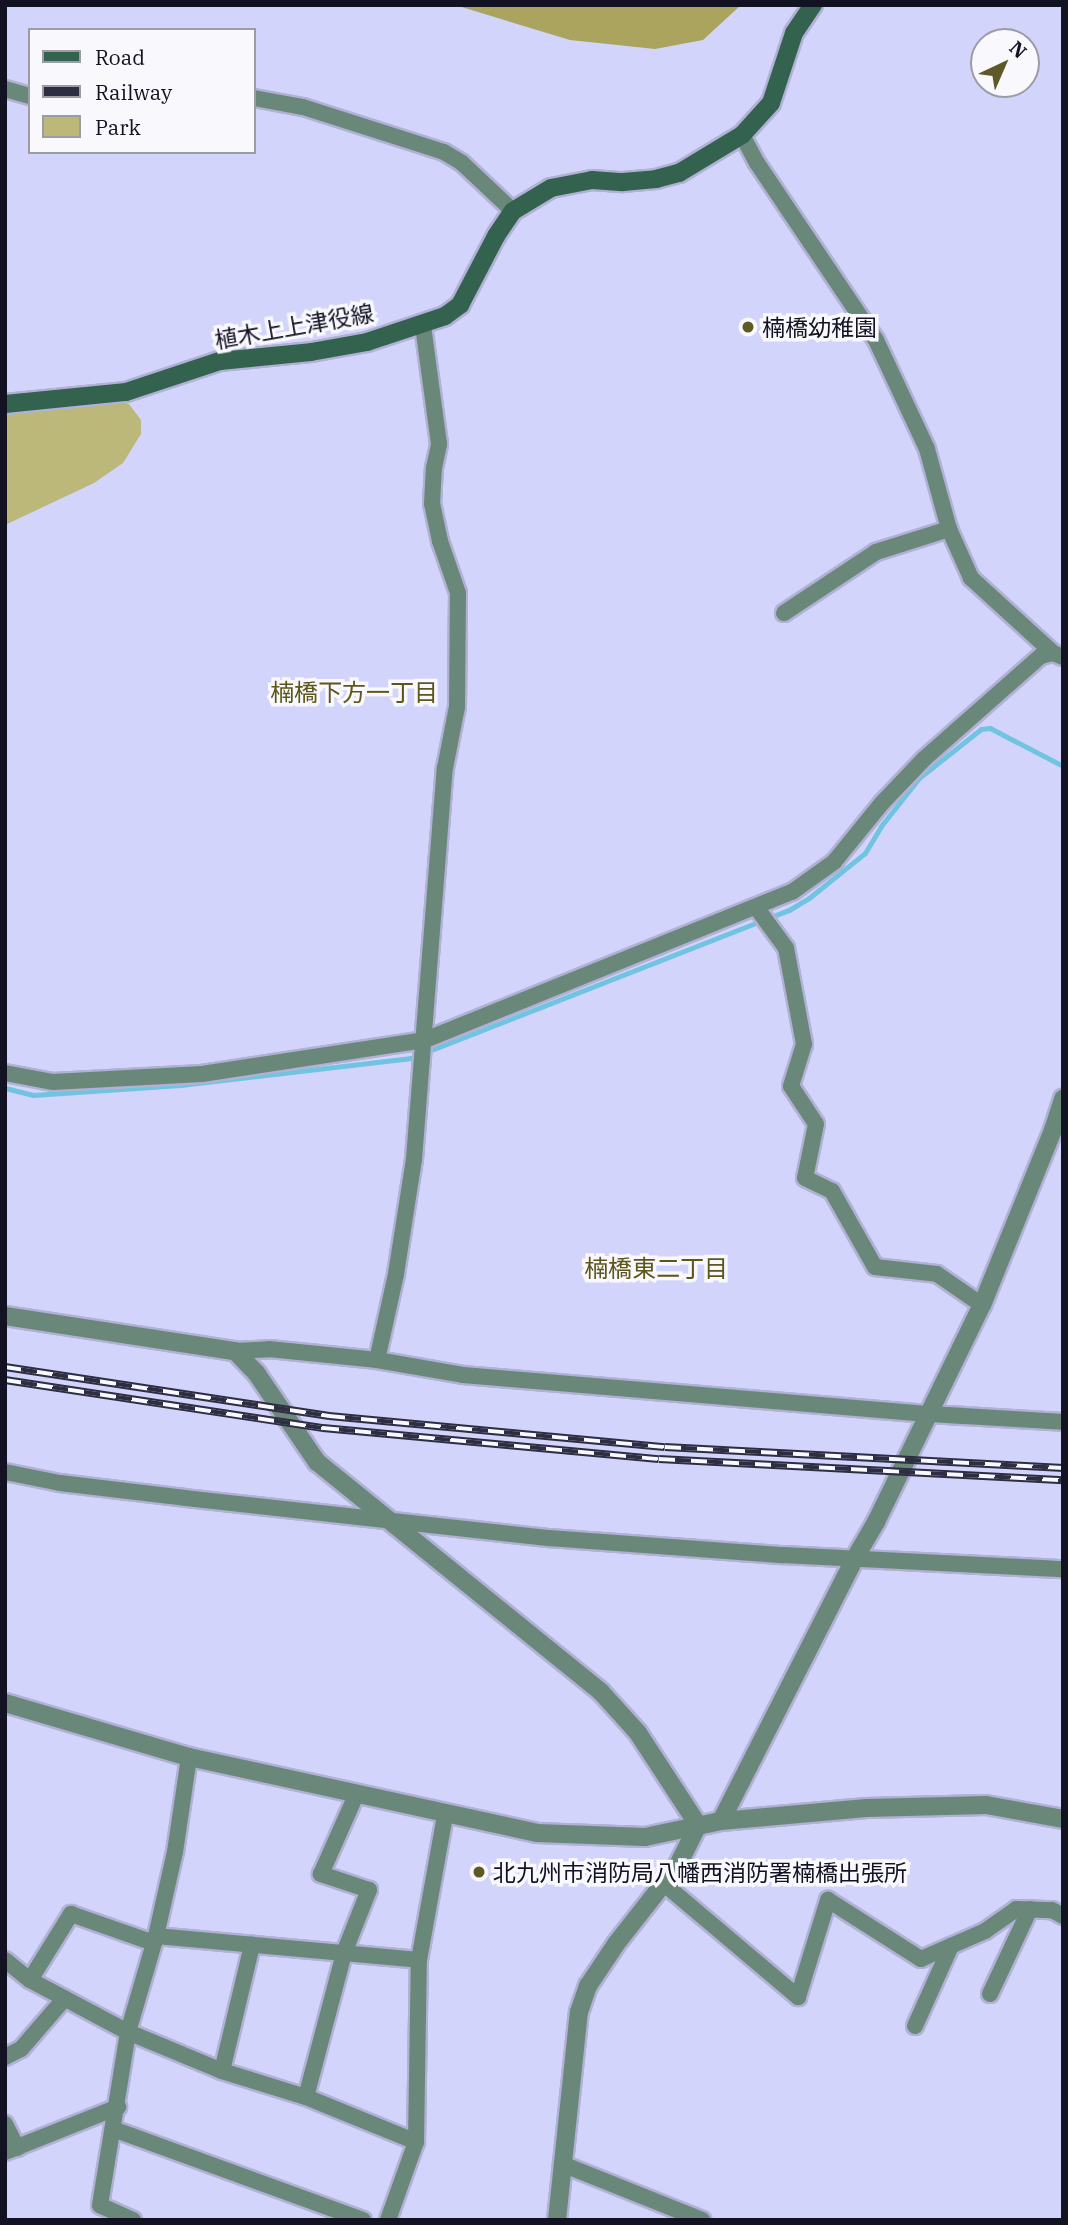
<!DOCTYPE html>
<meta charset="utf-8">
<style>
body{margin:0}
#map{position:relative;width:1068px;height:2225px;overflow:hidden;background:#d3d4fc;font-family:"IBM Plex Serif","Noto Sans JP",serif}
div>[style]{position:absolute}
.green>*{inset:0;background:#bcb87a}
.forest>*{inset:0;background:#aaa45e}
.stream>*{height:5px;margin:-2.5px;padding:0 2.5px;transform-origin:2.5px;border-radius:2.5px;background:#70c4e2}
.roads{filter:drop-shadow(2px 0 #b0b1d5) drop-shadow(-2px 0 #b0b1d5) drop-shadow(0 2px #b0b1d5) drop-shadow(0 -2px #b0b1d5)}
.minor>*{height:16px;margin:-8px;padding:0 8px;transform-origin:8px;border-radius:8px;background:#6a887a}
.tertiary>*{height:18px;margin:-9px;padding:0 9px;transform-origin:9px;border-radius:9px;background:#6a887a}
.secondary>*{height:18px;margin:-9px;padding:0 9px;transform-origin:9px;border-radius:9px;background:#33624e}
.rail>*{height:8px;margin-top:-4px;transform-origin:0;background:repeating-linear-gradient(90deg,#f8f8fd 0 16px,#2e2e43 0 32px);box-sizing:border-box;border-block:2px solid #2e2e43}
.dots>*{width:19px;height:19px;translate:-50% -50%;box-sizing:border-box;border:4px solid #f8f8fd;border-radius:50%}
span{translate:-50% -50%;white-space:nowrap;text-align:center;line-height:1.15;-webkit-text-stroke:7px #f8f8fd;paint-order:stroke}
.street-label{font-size:23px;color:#121223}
.poi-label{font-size:23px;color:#121223}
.left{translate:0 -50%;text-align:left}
.neighbourhood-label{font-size:24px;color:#5c561a}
.frame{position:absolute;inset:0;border:7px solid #121223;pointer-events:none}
.legend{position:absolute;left:28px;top:28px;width:228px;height:126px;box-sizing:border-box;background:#f8f8fd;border:2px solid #9c9ca6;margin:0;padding:9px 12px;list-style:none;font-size:21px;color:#121223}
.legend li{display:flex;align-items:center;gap:14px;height:35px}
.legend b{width:35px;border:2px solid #9c9ca6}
.north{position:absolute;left:970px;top:28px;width:70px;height:70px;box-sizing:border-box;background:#f8f8fd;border:2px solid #9c9ca6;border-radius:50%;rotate:44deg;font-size:19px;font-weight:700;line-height:28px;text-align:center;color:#121223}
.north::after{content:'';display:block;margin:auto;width:24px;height:32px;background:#5e5926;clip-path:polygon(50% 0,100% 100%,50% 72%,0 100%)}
</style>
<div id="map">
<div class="green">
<i style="clip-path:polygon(120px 401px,129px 404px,141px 420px,141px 434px,123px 463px,94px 483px,5px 525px,5px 412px)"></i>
</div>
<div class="forest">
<i style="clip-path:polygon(455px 5px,741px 5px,703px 40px,655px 49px,570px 40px)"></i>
</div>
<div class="stream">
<i style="left:5px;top:1088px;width:29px;rotate:14deg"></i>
<i style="left:33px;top:1095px;width:148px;rotate:-3.9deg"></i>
<i style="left:181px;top:1085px;width:232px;rotate:-6.7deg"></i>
<i style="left:411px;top:1058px;width:406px;rotate:-21.4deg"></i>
<i style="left:789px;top:910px;width:23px;rotate:-31deg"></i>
<i style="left:809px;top:898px;width:72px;rotate:-38.8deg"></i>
<i style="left:865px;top:853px;width:31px;rotate:-59deg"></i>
<i style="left:881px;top:826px;width:61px;rotate:-51.6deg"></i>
<i style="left:919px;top:778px;width:79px;rotate:-38.3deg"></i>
<i style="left:981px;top:729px;width:9px;rotate:-6deg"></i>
<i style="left:990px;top:728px;width:82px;rotate:27.5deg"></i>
</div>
<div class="roads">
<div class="minor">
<i style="left:5px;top:89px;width:26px;rotate:16deg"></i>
<i style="left:254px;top:98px;width:50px;rotate:10.4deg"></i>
<i style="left:303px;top:107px;width:148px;rotate:17.7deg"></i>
<i style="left:444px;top:152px;width:21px;rotate:31deg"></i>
<i style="left:462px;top:163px;width:70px;rotate:43.3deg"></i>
<i style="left:742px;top:135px;width:32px;rotate:62deg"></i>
<i style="left:757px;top:163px;width:213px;rotate:56.1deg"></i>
<i style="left:876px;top:340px;width:120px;rotate:64.9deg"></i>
<i style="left:927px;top:449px;width:83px;rotate:74.6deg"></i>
<i style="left:949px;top:529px;width:54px;rotate:65.8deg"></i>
<i style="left:971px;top:578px;width:111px;rotate:42.4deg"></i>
<i style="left:784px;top:613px;width:110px;rotate:-33.5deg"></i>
<i style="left:876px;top:552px;width:77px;rotate:-17.5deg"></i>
<i style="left:756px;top:907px;width:51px;rotate:53.8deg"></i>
<i style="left:786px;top:948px;width:98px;rotate:79.4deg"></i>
<i style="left:804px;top:1044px;width:44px;rotate:107.2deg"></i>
<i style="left:791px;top:1086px;width:45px;rotate:56.7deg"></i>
<i style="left:816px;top:1124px;width:55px;rotate:101.5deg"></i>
<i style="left:805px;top:1178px;width:30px;rotate:26deg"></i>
<i style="left:832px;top:1191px;width:87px;rotate:60.5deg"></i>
<i style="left:875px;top:1267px;width:62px;rotate:6.4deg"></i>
<i style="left:937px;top:1274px;width:55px;rotate:34.6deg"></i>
<i style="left:5px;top:1073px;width:49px;rotate:10.6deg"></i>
<i style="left:53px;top:1082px;width:149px;rotate:-3.1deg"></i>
<i style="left:202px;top:1074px;width:226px;rotate:-8.7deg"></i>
<i style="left:425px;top:1040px;width:396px;rotate:-22deg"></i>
<i style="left:792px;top:892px;width:52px;rotate:-35.5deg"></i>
<i style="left:834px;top:862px;width:76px;rotate:-50.9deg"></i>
<i style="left:882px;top:803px;width:61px;rotate:-46.3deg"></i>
<i style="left:924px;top:759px;width:156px;rotate:-41.4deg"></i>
<i style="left:1041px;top:656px;width:12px;rotate:-14deg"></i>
<i style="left:1053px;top:653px;width:11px;rotate:22deg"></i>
<i style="left:235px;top:1351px;width:34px;rotate:-3deg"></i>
<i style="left:269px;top:1349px;width:109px;rotate:5.8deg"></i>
<i style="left:377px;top:1360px;width:87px;rotate:9.9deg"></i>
<i style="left:463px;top:1375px;width:469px;rotate:4.8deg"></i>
<i style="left:930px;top:1414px;width:133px;rotate:3.4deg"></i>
<i style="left:377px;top:1360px;width:88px;rotate:-77.5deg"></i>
<i style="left:396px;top:1274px;width:116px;rotate:-81.1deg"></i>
<i style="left:414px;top:1159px;width:392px;rotate:-85.5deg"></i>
<i style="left:445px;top:768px;width:62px;rotate:-78.9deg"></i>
<i style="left:457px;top:707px;width:114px;rotate:-89.5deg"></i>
<i style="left:458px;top:593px;width:55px;rotate:-109.1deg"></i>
<i style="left:440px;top:541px;width:38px;rotate:-102deg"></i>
<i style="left:432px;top:504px;width:36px;rotate:-87deg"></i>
<i style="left:434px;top:468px;width:25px;rotate:-78deg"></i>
<i style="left:439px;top:444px;width:120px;rotate:-97.7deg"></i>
<i style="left:5px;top:1472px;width:56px;rotate:11.3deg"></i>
<i style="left:60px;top:1483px;width:126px;rotate:6.8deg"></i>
<i style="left:185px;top:1498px;width:366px;rotate:6.3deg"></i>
<i style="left:549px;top:1538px;width:235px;rotate:4.2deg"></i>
<i style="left:783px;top:1555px;width:280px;rotate:2.9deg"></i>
<i style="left:663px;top:1883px;width:177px;rotate:40.2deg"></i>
<i style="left:798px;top:1997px;width:102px;rotate:-72.8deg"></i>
<i style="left:828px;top:1900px;width:110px;rotate:32.4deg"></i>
<i style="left:921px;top:1959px;width:70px;rotate:-23.6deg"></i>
<i style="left:985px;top:1931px;width:38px;rotate:-35deg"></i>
<i style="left:1016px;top:1909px;width:36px;rotate:2deg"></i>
<i style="left:1052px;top:1910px;width:13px;rotate:29deg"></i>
<i style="left:156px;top:1936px;width:264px;rotate:5.2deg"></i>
<i style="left:5px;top:1960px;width:32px;rotate:39deg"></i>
<i style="left:30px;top:1980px;width:111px;rotate:28deg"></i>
<i style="left:128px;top:2032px;width:102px;rotate:22.5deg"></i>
<i style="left:222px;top:2071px;width:88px;rotate:17.2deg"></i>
<i style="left:306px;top:2097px;width:119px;rotate:22.2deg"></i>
<i style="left:30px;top:1980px;width:78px;rotate:-58.2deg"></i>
<i style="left:71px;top:1914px;width:88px;rotate:19.3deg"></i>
<i style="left:990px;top:1994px;width:94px;rotate:-64.8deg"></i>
<i style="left:915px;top:2026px;width:88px;rotate:-65.8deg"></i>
<i style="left:5px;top:2057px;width:18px;rotate:-27deg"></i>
<i style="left:21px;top:2049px;width:67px;rotate:-49.2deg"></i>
<i style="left:222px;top:2071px;width:130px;rotate:-76.6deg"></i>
<i style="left:306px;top:2097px;width:149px;rotate:-75.2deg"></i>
<i style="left:344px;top:1953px;width:68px;rotate:-68.4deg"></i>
<i style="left:369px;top:1890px;width:51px;rotate:-161.6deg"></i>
<i style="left:321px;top:1874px;width:86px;rotate:-66.1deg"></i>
<i style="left:5px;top:2124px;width:27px;rotate:63deg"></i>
<i style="left:113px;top:2129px;width:266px;rotate:20deg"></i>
<i style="left:5px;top:2152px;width:122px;rotate:-21.7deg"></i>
<i style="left:562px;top:2164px;width:151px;rotate:21.8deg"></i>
<i style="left:133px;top:2220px;width:36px;rotate:-156deg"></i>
<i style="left:100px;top:2205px;width:175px;rotate:-80.8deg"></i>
<i style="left:128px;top:2032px;width:100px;rotate:-73.7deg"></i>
<i style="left:156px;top:1936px;width:86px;rotate:-77.3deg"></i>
<i style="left:175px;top:1852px;width:96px;rotate:-81.6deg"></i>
<i style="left:388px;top:2220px;width:83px;rotate:-70.3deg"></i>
<i style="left:416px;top:2142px;width:182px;rotate:-89.1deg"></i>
<i style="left:419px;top:1960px;width:147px;rotate:-79.8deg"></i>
</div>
<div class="tertiary">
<i style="left:5px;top:1316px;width:233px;rotate:8.7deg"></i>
<i style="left:235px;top:1351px;width:32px;rotate:46deg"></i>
<i style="left:257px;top:1374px;width:107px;rotate:55.7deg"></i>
<i style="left:317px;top:1462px;width:365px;rotate:39deg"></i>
<i style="left:601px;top:1692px;width:55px;rotate:47.9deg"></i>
<i style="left:638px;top:1733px;width:110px;rotate:56.9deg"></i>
<i style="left:5px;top:1703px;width:192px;rotate:16.4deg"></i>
<i style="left:189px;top:1757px;width:356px;rotate:12.3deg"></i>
<i style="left:537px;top:1833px;width:108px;rotate:2.1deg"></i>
<i style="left:645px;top:1837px;width:78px;rotate:-11.9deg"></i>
<i style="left:721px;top:1821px;width:146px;rotate:-5.1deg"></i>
<i style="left:866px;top:1808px;width:120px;rotate:-1.4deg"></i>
<i style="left:986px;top:1805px;width:78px;rotate:10.3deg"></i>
<i style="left:721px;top:1821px;width:295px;rotate:-63deg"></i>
<i style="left:855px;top:1558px;width:42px;rotate:-59.7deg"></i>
<i style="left:876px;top:1522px;width:242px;rotate:-64deg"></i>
<i style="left:982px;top:1305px;width:189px;rotate:-67.9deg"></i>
<i style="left:1053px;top:1130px;width:33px;rotate:-72deg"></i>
<i style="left:557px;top:2220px;width:209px;rotate:-84deg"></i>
<i style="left:579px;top:2012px;width:28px;rotate:-71deg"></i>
<i style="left:588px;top:1986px;width:50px;rotate:-56.3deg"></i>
<i style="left:616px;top:1944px;width:100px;rotate:-51.9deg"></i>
<i style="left:678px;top:1865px;width:45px;rotate:-63.4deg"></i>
</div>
<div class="secondary">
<i style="left:5px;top:404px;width:122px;rotate:-5.7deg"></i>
<i style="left:126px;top:392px;width:99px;rotate:-18.3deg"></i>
<i style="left:220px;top:361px;width:91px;rotate:-5.6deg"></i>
<i style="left:311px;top:352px;width:57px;rotate:-10.1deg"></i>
<i style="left:367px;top:342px;width:82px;rotate:-18.4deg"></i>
<i style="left:445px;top:316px;width:19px;rotate:-36deg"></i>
<i style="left:460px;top:305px;width:78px;rotate:-62.4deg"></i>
<i style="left:496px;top:236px;width:30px;rotate:-56deg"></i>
<i style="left:513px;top:211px;width:44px;rotate:-31.2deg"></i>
<i style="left:551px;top:188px;width:42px;rotate:-11deg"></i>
<i style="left:592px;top:180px;width:31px;rotate:4deg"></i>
<i style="left:623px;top:182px;width:33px;rotate:-5deg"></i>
<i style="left:656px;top:179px;width:24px;rotate:-15deg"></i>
<i style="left:679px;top:173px;width:74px;rotate:-31.1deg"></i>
<i style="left:742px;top:135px;width:43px;rotate:-47.8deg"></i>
<i style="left:771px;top:103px;width:74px;rotate:-71.8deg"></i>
<i style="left:794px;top:33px;width:34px;rotate:-56deg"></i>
</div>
</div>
<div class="rail">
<i style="left:5px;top:1367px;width:328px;rotate:8.6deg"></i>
<i style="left:329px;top:1416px;width:337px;rotate:5.3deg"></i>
<i style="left:665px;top:1447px;width:399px;rotate:3deg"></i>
<i style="left:5px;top:1380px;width:322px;rotate:8.6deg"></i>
<i style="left:323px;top:1428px;width:337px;rotate:5.3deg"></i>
<i style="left:659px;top:1459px;width:405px;rotate:3deg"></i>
</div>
<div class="dots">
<i style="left:748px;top:327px;background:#5e5926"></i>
<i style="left:479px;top:1872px;background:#5e5926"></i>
</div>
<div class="street-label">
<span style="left:294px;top:326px;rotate:-10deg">植木上上津役線</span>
</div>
<div class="poi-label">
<span class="left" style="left:762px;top:327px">楠橋幼稚園</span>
<span class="left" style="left:493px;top:1872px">北九州市消防局八幡西消防署楠橋出張所</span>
</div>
<div class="neighbourhood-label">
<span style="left:354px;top:693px">楠橋下方一丁目</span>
<span style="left:656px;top:1269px">楠橋東二丁目</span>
</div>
<div class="frame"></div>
<ul class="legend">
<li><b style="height:9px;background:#33624e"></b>Road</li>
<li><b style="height:9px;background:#2e2e43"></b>Railway</li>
<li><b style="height:19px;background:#bcb87a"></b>Park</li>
</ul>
<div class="north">N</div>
</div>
